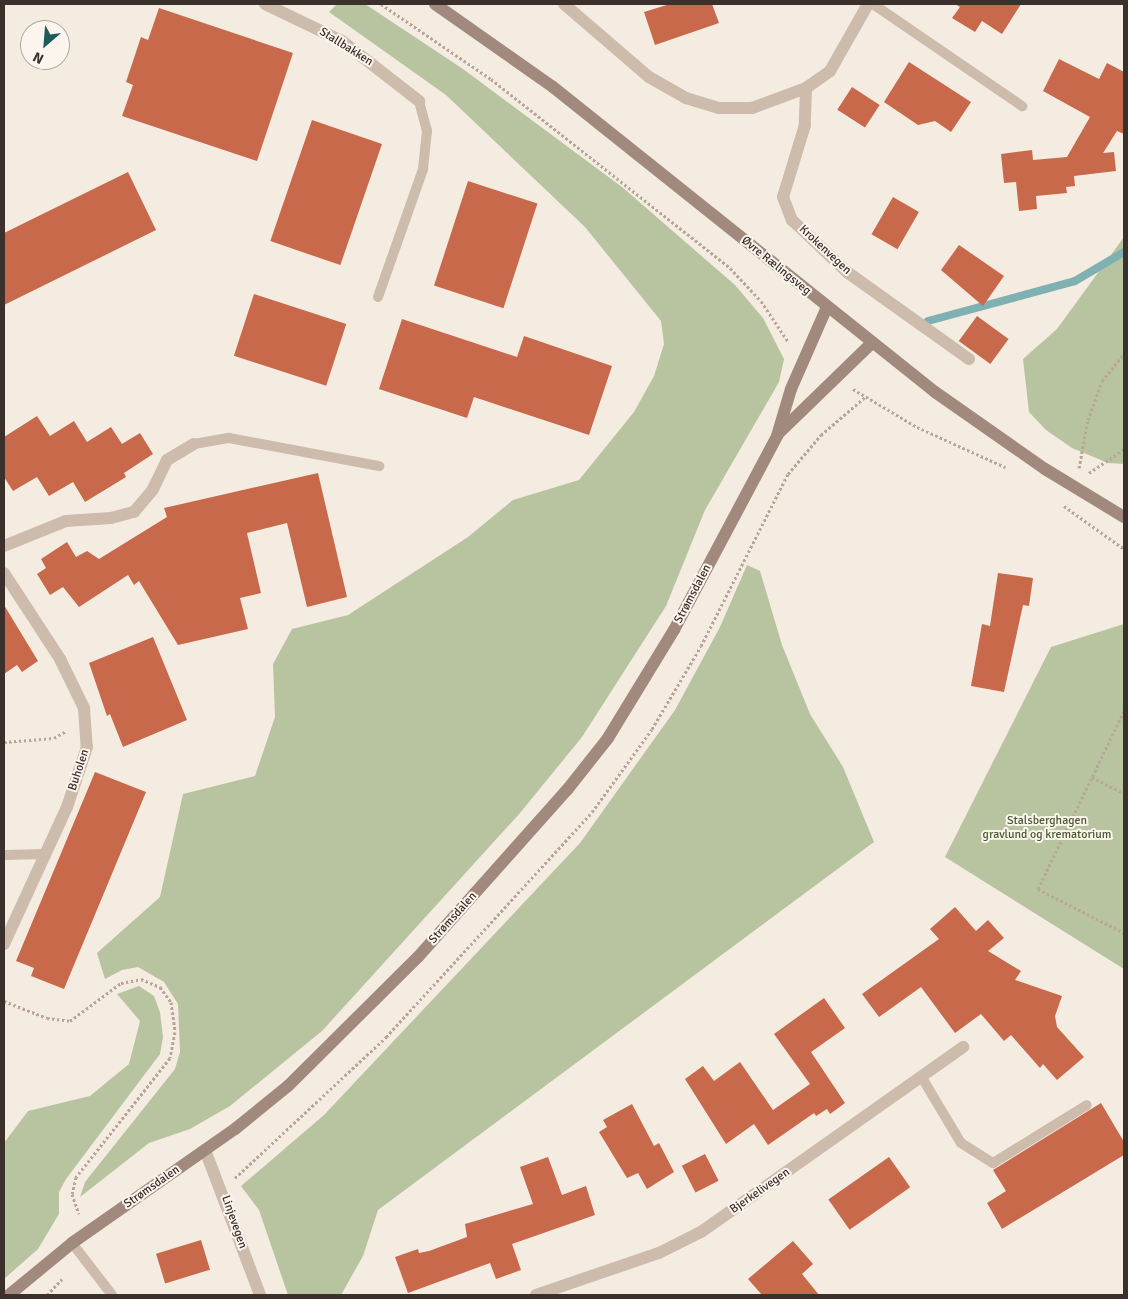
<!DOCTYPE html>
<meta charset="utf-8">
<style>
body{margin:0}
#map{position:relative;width:1128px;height:1299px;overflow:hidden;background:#f4ebe1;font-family:Signika,sans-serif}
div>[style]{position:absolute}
.green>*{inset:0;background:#b8c4a0}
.stream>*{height:8px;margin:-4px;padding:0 4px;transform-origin:4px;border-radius:4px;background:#7fb0b2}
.building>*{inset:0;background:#c8694b;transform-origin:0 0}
.path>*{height:3px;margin-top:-1.5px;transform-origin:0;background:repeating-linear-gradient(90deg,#b9a596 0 2.5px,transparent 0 5px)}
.service>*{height:10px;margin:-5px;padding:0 5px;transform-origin:5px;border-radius:5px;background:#cdbbac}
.minor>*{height:12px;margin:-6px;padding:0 6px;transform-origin:6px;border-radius:6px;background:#cdbbac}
.secondary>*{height:12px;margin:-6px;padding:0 6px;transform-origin:6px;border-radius:6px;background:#a18a7d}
span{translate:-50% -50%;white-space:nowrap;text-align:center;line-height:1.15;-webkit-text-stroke:4px #fbf5ee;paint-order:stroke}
.street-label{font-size:12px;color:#3b302b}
.park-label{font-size:12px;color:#4a5a2e}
.frame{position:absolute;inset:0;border:5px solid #3b302b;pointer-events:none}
.north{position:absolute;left:20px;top:20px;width:50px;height:50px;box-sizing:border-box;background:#fbf5ee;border:1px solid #aea6a0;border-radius:50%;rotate:207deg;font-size:14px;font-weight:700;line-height:20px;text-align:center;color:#3b302b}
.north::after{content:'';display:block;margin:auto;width:18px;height:22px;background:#1f5a5e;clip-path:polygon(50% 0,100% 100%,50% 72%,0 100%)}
</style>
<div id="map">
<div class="green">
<i style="clip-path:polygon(337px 4px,365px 4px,463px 69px,622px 187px,735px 285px,763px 318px,784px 359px,779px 382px,705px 510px,666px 606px,582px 737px,520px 813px,322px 1031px,230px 1106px,190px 1129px,149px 1143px,80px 1197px,85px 1182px,175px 1069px,180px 1052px,178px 1004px,164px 982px,138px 967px,122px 970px,105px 979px,97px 953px,160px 897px,183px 794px,255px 776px,275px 717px,273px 664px,292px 629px,348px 615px,468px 537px,513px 500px,579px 480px,634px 412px,654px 376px,664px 344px,661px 321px,585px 227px,446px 95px,329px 12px)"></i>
<i style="clip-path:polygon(1124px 237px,1124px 464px,1108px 463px,1072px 448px,1046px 430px,1029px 412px,1023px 359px,1057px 329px)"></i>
<i style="clip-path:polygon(747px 565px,760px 571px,782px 645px,810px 714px,843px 767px,874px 842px,378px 1210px,363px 1256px,341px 1295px,288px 1295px,259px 1210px,241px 1186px,324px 1115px,580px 843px,675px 710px,720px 627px)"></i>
<i style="clip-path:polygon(1124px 624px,1124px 969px,945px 857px,1051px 647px)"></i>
<i style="clip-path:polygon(139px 986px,154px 996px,160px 1012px,163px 1037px,160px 1054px,66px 1179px,59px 1192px,59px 1214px,38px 1249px,4px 1279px,4px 1143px,28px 1111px,90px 1096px,129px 1064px,140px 1021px,117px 994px)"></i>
</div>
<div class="stream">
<i style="left:928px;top:321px;width:152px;rotate:-15.2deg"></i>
<i style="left:1075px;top:281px;width:57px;rotate:-30.6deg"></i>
</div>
<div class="building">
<i style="clip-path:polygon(670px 4px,712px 4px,719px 23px,655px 45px,644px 12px)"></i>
<i style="clip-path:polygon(955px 4px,1021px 4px,1002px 34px,982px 21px,975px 32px,952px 18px,960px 7px)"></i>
<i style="clip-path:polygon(159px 8px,293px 53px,257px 161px,122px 116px,133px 85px,126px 82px,141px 37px,148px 40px)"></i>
<i style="clip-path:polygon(1059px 59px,1099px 79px,1107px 63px,1124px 72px,1124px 134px,1117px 131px,1103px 153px,1114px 152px,1116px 171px,1074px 176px,1075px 186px,1066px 187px,1067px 193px,1036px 196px,1037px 209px,1019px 211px,1016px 182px,1004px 183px,1001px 154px,1032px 150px,1033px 160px,1067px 157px,1090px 117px,1043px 91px)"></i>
<i style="clip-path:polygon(909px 62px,971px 102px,951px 132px,935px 121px,918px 125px,884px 102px)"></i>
<i style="left:852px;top:87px;width:33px;height:27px;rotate:33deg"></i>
<i style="left:312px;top:120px;width:74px;height:128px;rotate:19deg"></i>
<i style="clip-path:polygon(128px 172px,156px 230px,4px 305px,4px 233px)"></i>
<i style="left:468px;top:181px;width:73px;height:110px;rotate:18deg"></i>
<i style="left:893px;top:197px;width:30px;height:43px;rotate:30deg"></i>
<i style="clip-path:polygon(959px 245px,1004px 276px,983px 306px,941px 270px)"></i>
<i style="left:254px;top:294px;width:97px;height:65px;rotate:18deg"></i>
<i style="left:977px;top:316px;width:39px;height:31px;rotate:36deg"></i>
<i style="clip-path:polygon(402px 319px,517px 357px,524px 336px,612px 366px,589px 435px,474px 397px,467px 418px,379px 389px)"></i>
<i style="clip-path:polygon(37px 416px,50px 436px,74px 421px,87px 442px,111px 427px,122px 444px,140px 433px,153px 454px,124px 473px,126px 477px,85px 502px,73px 482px,49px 496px,37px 477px,13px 491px,4px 477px,4px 437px)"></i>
<i style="clip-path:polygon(318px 473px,347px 597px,307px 607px,287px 523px,247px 533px,261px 593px,240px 598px,248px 629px,178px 645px,139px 581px,134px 585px,128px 575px,79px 607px,63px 587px,50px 595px,37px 574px,46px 568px,41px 559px,67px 542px,76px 557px,87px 551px,99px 559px,167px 517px,164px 508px)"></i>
<i style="clip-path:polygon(998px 573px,1033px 578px,1029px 606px,1023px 605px,1004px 692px,971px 686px,982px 624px,990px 626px)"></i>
<i style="clip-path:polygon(4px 605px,38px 661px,22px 672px,17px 665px,4px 674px)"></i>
<i style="clip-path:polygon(153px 637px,187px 720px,123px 747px,110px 714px,107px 716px,89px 663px)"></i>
<i style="clip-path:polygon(95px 772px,146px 792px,64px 989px,31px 976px,34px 968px,16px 961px)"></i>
<i style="clip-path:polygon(955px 907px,976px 931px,988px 920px,1004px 938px,988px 951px,1021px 971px,1015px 980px,1062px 996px,1055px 1016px,1057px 1027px,1084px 1057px,1057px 1080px,1043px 1064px,1040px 1068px,1011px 1035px,1004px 1041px,981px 1014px,955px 1033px,921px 987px,879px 1017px,862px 994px,939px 939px,930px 929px)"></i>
<i style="clip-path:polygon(824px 998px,845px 1028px,811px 1052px,845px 1103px,830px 1114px,827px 1109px,816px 1116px,814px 1113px,768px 1145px,754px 1124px,726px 1144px,685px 1079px,703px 1066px,714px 1081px,740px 1062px,773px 1110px,810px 1084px,774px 1034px)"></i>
<i style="clip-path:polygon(1101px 1103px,1124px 1142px,1124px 1155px,1002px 1229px,987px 1203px,1006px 1191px,993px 1170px)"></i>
<i style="clip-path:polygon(632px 1104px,654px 1146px,659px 1143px,674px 1172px,647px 1189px,638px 1173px,627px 1178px,599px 1132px,607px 1127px,603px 1120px)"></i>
<i style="left:705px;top:1154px;width:30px;height:26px;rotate:63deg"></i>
<i style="clip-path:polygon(548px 1157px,562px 1195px,586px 1186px,595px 1215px,512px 1244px,521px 1270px,496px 1279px,490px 1263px,408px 1293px,395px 1257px,418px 1249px,419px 1253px,429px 1251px,467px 1237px,465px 1224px,533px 1204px,520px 1167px)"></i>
<i style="left:889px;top:1157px;width:37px;height:74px;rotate:55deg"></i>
<i style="left:201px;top:1240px;width:31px;height:47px;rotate:73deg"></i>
<i style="clip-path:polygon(793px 1241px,813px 1264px,802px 1274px,819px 1295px,762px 1295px,748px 1279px)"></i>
</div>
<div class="path">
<i style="left:381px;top:4px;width:133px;rotate:34.3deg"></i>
<i style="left:491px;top:79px;width:305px;rotate:38.3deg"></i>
<i style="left:730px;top:268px;width:45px;rotate:46.8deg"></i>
<i style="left:761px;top:301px;width:50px;rotate:56.3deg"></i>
<i style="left:853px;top:389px;width:74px;rotate:30.7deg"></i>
<i style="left:917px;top:427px;width:97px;rotate:24.4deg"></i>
<i style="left:1079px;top:468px;width:49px;rotate:-79.4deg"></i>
<i style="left:1088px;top:420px;width:41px;rotate:-70.3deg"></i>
<i style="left:1102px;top:381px;width:35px;rotate:-51deg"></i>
<i style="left:1089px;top:473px;width:42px;rotate:-34.4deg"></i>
<i style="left:1064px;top:506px;width:74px;rotate:35.6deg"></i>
<i style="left:1124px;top:711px;width:198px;rotate:115.8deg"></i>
<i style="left:1038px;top:889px;width:97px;rotate:27.1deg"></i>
<i style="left:4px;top:742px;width:50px;rotate:-4.6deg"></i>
<i style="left:54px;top:738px;width:14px;rotate:-30deg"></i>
<i style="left:1092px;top:777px;width:36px;rotate:27deg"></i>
<i style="left:4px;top:1001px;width:46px;rotate:21.6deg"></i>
<i style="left:47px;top:1018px;width:23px;rotate:7deg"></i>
<i style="left:70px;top:1021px;width:64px;rotate:-36.7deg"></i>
<i style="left:121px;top:983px;width:20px;rotate:-11deg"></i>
<i style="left:141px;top:979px;width:21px;rotate:23deg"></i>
<i style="left:160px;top:987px;width:19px;rotate:54deg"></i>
<i style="left:171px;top:1002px;width:30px;rotate:82deg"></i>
<i style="left:175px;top:1032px;width:26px;rotate:101deg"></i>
<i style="left:170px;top:1058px;width:152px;rotate:128.3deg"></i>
<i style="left:76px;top:1177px;width:17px;rotate:103deg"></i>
<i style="left:72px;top:1194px;width:21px;rotate:71deg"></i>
<i style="left:235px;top:1178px;width:207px;rotate:-43deg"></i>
<i style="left:386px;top:1037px;width:305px;rotate:-47.5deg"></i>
<i style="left:592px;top:812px;width:102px;rotate:-54.1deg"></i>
<i style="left:652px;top:729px;width:96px;rotate:-59.4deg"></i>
<i style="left:701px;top:646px;width:193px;rotate:-63.2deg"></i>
<i style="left:788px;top:474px;width:51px;rotate:-49.8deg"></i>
<i style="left:821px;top:435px;width:58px;rotate:-40.8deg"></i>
<i style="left:47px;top:1295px;width:22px;rotate:-47deg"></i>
</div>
<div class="service">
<i style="left:873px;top:4px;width:181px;rotate:34.4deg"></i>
<i style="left:378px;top:297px;width:136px;rotate:-70.6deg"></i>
<i style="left:423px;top:169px;width:38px;rotate:-84deg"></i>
<i style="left:427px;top:131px;width:31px;rotate:-105deg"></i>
<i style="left:194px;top:444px;width:36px;rotate:-10deg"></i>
<i style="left:229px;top:438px;width:153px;rotate:10.6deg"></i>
<i style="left:4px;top:855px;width:42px;rotate:-1.4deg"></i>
<i style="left:921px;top:1076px;width:78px;rotate:59.2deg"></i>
<i style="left:961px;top:1143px;width:38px;rotate:32deg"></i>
<i style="left:993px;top:1163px;width:110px;rotate:-31.7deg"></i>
<i style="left:72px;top:1243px;width:66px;rotate:52.4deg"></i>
</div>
<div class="minor">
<i style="left:265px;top:4px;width:85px;rotate:25.7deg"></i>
<i style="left:342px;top:41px;width:98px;rotate:37.9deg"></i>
<i style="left:564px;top:4px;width:112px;rotate:40.7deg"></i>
<i style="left:649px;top:77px;width:43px;rotate:29.6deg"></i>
<i style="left:686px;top:98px;width:34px;rotate:17deg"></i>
<i style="left:719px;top:108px;width:33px"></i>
<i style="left:752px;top:108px;width:58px;rotate:-20.3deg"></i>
<i style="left:806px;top:88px;width:29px;rotate:-35deg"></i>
<i style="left:830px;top:71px;width:77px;rotate:-60.4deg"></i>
<i style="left:806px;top:88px;width:37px;rotate:92deg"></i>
<i style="left:805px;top:125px;width:75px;rotate:107deg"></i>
<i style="left:783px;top:197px;width:25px;rotate:69deg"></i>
<i style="left:792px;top:220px;width:76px;rotate:43.4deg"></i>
<i style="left:847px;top:272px;width:150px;rotate:35.5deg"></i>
<i style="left:4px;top:546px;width:67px;rotate:-22deg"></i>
<i style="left:66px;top:521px;width:45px;rotate:-3.8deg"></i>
<i style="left:111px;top:518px;width:24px;rotate:-15deg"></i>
<i style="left:134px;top:512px;width:30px;rotate:-50deg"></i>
<i style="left:153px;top:489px;width:32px;rotate:-64deg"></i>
<i style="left:167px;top:460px;width:31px;rotate:-31deg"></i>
<i style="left:4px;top:573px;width:103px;rotate:56.9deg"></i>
<i style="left:60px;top:659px;width:55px;rotate:63.9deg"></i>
<i style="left:84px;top:708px;width:39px;rotate:86deg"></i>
<i style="left:87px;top:747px;width:63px;rotate:108.4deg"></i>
<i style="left:67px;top:807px;width:151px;rotate:114.7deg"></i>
<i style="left:205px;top:1150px;width:155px;rotate:69.2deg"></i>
<i style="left:536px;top:1295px;width:130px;rotate:-18.9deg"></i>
<i style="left:659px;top:1253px;width:47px;rotate:-26.6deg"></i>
<i style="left:701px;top:1232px;width:321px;rotate:-35.2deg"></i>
</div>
<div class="secondary">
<i style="left:435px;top:4px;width:144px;rotate:35.1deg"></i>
<i style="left:553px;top:87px;width:489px;rotate:38.6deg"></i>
<i style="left:935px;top:392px;width:134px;rotate:35deg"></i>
<i style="left:1045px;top:469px;width:92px;rotate:31.3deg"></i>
<i style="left:780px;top:432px;width:128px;rotate:-44.1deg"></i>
<i style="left:9px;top:1295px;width:82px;rotate:-39.5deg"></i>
<i style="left:72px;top:1243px;width:199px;rotate:-35deg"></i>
<i style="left:235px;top:1129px;width:68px;rotate:-39.1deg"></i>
<i style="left:288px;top:1086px;width:183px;rotate:-44.8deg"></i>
<i style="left:418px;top:957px;width:224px;rotate:-48.3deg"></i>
<i style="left:567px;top:790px;width:66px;rotate:-51.7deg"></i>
<i style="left:608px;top:738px;width:127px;rotate:-58.6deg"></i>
<i style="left:674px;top:630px;width:220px;rotate:-62deg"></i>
<i style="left:777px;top:436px;width:49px;rotate:-73.4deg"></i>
<i style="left:791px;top:389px;width:90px;rotate:-66.3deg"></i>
</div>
<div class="street-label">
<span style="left:346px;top:47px;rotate:32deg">Stallbakken</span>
<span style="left:825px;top:250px;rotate:43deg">Krokenvegen</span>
<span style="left:776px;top:266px;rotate:39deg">Øvre Rælingsveg</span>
<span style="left:693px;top:594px;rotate:-62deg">Strømsdalen</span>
<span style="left:79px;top:770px;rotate:-72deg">Buholen</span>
<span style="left:453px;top:918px;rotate:-48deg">Strømsdalen</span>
<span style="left:152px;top:1187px;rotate:-35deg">Strømsdalen</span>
<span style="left:760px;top:1191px;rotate:-35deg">Bjerkelivegen</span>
<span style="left:234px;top:1222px;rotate:71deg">Linjevegen</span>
</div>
<div class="park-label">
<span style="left:1047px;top:828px">Stalsberghagen<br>gravlund og krematorium</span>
</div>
<div class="frame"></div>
<div class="north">N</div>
</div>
